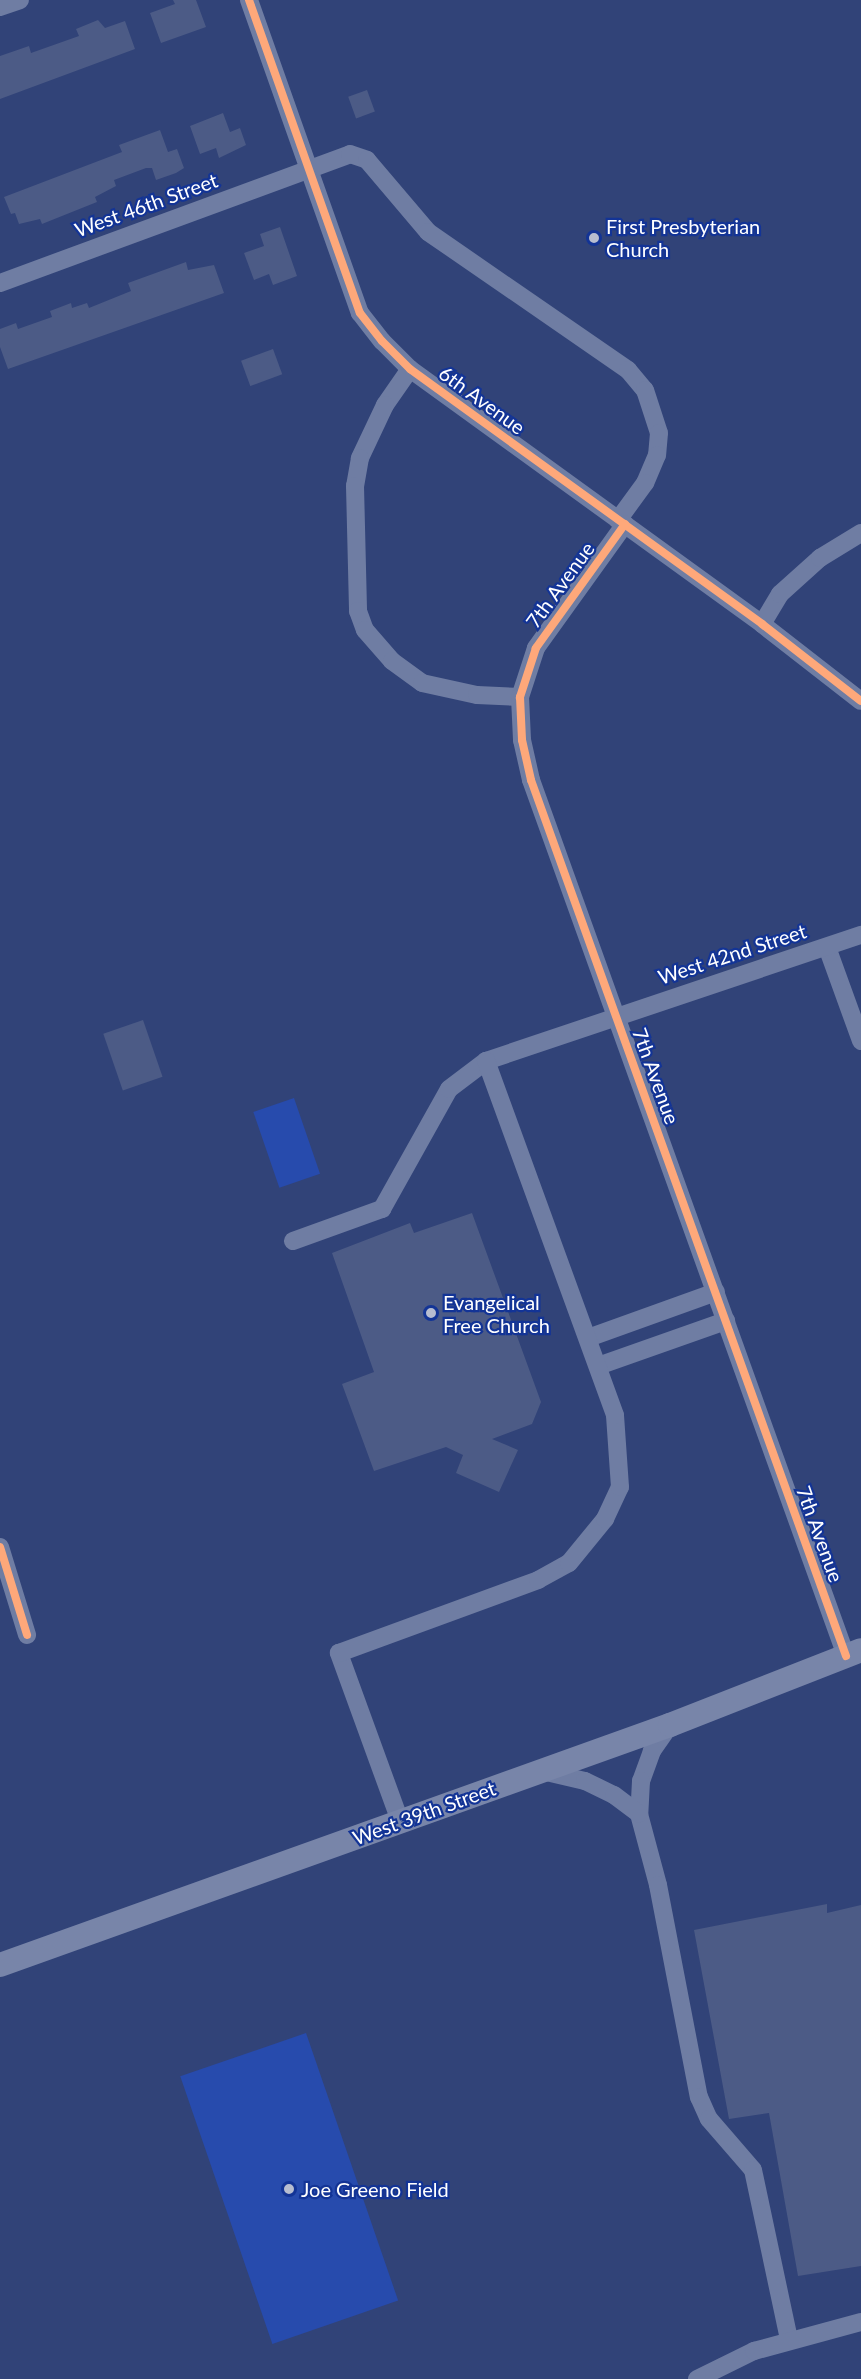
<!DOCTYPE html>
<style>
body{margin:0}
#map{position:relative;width:861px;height:2379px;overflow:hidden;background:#314378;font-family:Lato,sans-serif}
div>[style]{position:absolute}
.green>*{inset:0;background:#274bad;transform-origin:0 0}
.building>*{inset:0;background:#4c5b86;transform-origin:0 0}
.minor>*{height:18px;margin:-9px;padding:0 9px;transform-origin:9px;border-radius:9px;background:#6f7da3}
.major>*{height:24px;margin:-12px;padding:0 12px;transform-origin:12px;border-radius:12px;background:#7885a9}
.cycleway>*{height:8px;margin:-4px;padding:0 4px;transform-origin:4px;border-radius:4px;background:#fea87a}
.dots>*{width:16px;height:16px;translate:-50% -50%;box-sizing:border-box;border:3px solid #133496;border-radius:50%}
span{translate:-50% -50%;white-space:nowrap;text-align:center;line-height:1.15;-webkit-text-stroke:4.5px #133496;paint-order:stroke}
.street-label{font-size:20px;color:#fff}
.poi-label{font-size:20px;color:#fff}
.left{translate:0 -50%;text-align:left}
</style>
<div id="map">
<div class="green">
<i style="left:294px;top:1098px;width:80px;height:43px;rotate:71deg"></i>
<i style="left:306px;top:2033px;width:283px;height:133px;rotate:71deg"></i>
</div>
<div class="building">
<i style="clip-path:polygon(173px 0,196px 0,206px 27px,161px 43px,150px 13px,175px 4px)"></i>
<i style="clip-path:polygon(98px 20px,105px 28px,125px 21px,135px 49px,0 99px,0 56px,29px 46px,31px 53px,79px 36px,76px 29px)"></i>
<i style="left:367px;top:90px;width:23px;height:20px;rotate:70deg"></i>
<i style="clip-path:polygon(223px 113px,230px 132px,240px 128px,246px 145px,219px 158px,216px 148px,200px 154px,190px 126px)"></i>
<i style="clip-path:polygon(160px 130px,168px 152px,177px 149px,184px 168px,176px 173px,156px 180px,152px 168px,146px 168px,114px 180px,116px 186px,95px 197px,97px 202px,42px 224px,40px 219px,19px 224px,15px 213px,11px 214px,4px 197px,122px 152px,119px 145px)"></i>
<i style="clip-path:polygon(280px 227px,297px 276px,273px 285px,269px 274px,254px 280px,244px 253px,264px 246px,260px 234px)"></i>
<i style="clip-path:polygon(186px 262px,188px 270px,214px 265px,224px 293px,8px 369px,0 347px,0 329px,16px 323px,18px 329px,52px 317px,50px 311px,71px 303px,72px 308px,87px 303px,89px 308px,131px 291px,128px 283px)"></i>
<i style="left:273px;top:349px;width:27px;height:34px;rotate:70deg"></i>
<i style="left:143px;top:1020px;width:60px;height:42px;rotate:71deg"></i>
<i style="clip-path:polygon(472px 1213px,541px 1402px,532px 1424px,492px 1439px,518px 1450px,499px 1492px,456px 1473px,463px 1455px,446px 1447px,374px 1471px,342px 1384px,374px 1372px,332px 1253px,410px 1223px,414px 1233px)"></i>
<i style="clip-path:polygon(827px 1904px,827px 1913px,861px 1905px,861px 2266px,798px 2276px,769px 2113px,729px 2119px,694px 1930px)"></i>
</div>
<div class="minor">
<i style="left:249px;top:0;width:332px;rotate:70.5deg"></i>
<i style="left:360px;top:313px;width:36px;rotate:52deg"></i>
<i style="left:382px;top:341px;width:40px;rotate:45deg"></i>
<i style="left:410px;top:369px;width:435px;rotate:35.9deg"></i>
<i style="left:762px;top:624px;width:125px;rotate:37.9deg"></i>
<i style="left:0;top:7px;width:21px;rotate:-19deg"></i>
<i style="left:0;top:283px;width:373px;rotate:-20.2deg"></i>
<i style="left:350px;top:154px;width:18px;rotate:19deg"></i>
<i style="left:367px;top:160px;width:94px;rotate:49.7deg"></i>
<i style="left:428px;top:232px;width:243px;rotate:34.6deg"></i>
<i style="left:628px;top:370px;width:26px;rotate:50deg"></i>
<i style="left:645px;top:390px;width:45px;rotate:72deg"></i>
<i style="left:659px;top:433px;width:22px;rotate:95deg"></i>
<i style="left:657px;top:455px;width:30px;rotate:113deg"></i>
<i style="left:645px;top:483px;width:46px;rotate:126.1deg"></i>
<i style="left:410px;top:369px;width:44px;rotate:124.8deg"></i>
<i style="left:385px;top:405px;width:59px;rotate:115.3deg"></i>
<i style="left:360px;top:458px;width:28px;rotate:100deg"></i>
<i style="left:355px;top:486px;width:125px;rotate:88.6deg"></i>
<i style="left:358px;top:611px;width:20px;rotate:70deg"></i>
<i style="left:365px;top:630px;width:41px;rotate:48.9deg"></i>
<i style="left:392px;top:661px;width:37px;rotate:36deg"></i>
<i style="left:422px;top:683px;width:56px;rotate:12.3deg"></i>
<i style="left:477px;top:695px;width:43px;rotate:2.7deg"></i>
<i style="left:625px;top:524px;width:153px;rotate:125.7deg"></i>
<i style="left:536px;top:648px;width:52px;rotate:108.1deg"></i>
<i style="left:520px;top:697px;width:43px;rotate:87.3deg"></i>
<i style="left:522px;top:740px;width:41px;rotate:77.3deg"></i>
<i style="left:531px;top:780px;width:931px;rotate:70.22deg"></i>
<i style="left:762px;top:624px;width:35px;rotate:-59deg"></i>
<i style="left:780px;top:594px;width:54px;rotate:-42deg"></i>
<i style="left:820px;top:558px;width:48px;rotate:-31.4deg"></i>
<i style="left:827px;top:947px;width:100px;rotate:70.1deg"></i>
<i style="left:293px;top:1241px;width:95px;rotate:-19.8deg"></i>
<i style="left:382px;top:1209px;width:137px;rotate:-60.8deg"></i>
<i style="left:449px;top:1089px;width:46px;rotate:-37.1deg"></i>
<i style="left:486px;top:1061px;width:396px;rotate:-18.6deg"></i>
<i style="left:588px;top:1338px;width:136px;rotate:-19.8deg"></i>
<i style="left:598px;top:1366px;width:136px;rotate:-19.4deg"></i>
<i style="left:0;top:1547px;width:92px;rotate:72.9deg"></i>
<i style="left:670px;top:1725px;width:32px;rotate:125deg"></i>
<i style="left:652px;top:1751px;width:32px;rotate:110deg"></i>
<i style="left:641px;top:1781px;width:33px;rotate:93deg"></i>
<i style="left:639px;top:1814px;width:73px;rotate:75deg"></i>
<i style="left:658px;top:1885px;width:216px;rotate:79.1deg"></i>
<i style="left:699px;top:2097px;width:24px;rotate:66deg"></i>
<i style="left:709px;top:2119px;width:67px;rotate:49.2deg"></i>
<i style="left:753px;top:2170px;width:173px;rotate:78deg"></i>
<i style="left:542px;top:1771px;width:44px;rotate:13.1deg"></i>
<i style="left:585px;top:1781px;width:32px;rotate:26deg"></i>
<i style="left:614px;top:1795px;width:31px;rotate:37deg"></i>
<i style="left:400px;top:1821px;width:179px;rotate:-110deg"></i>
<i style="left:339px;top:1653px;width:212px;rotate:-20.1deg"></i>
<i style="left:538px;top:1580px;width:35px;rotate:-29deg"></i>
<i style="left:569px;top:1563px;width:57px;rotate:-50.7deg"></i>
<i style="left:605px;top:1519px;width:35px;rotate:-65deg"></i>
<i style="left:620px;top:1487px;width:72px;rotate:-94deg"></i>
<i style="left:615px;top:1415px;width:377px;rotate:-110deg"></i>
<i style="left:697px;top:2379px;width:64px;rotate:-26.2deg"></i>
<i style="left:754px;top:2351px;width:111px;rotate:-15.2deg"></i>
</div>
<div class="major">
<i style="left:0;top:1965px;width:712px;rotate:-19.71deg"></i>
<i style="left:670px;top:1725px;width:205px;rotate:-21.4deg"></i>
</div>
<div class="cycleway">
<i style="left:249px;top:0;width:332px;rotate:70.5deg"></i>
<i style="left:360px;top:313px;width:36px;rotate:52deg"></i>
<i style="left:382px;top:341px;width:40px;rotate:45deg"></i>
<i style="left:410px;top:369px;width:435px;rotate:35.9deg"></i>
<i style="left:762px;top:624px;width:125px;rotate:37.9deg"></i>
<i style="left:625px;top:524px;width:153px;rotate:125.7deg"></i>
<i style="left:536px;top:648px;width:52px;rotate:108.1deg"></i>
<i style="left:520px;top:697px;width:43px;rotate:87.3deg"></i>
<i style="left:522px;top:740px;width:41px;rotate:77.3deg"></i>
<i style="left:531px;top:780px;width:931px;rotate:70.22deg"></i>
<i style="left:0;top:1547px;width:92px;rotate:72.9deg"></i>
</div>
<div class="dots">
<i style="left:594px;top:238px;background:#b7bdd0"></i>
<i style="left:431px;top:1313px;background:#b7bdd0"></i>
<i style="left:289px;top:2189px;background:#b7bdd0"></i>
</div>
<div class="street-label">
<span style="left:146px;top:205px;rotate:-20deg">West 46th Street</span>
<span style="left:482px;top:400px;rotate:36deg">6th Avenue</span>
<span style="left:560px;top:585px;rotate:-54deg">7th Avenue</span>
<span style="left:732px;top:954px;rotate:-18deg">West 42nd Street</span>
<span style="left:656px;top:1076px;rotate:70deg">7th Avenue</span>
<span style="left:820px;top:1534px;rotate:70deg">7th Avenue</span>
<span style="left:424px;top:1813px;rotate:-20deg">West 39th Street</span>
</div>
<div class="poi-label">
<span class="left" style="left:606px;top:238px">First Presbyterian<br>Church</span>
<span class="left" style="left:443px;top:1314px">Evangelical<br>Free Church</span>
<span class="left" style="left:301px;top:2189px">Joe Greeno Field</span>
</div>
</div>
